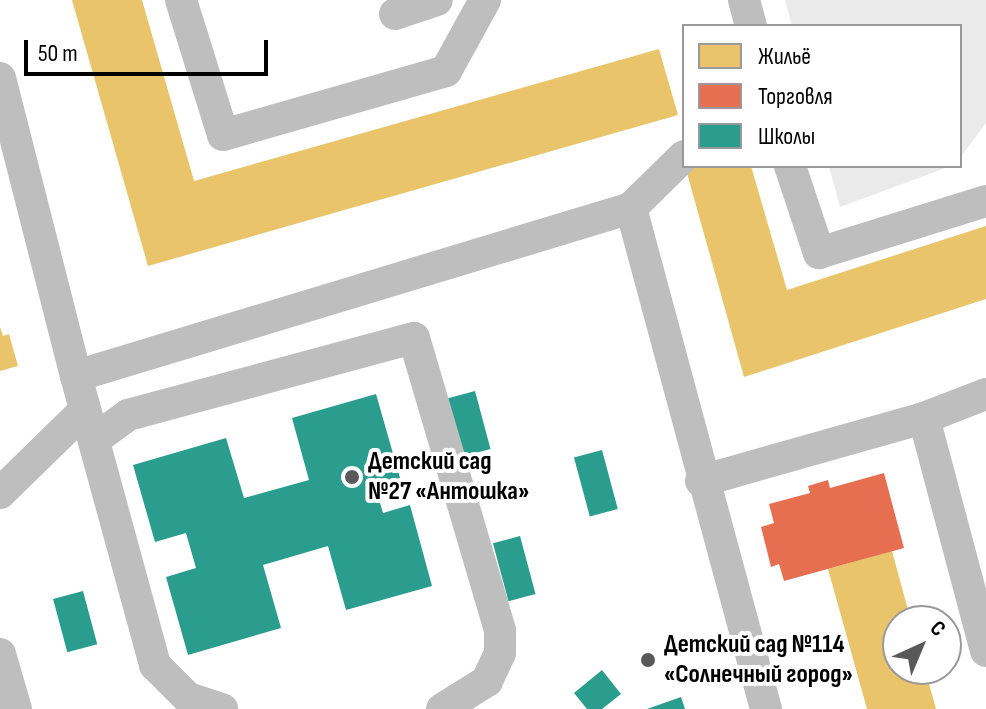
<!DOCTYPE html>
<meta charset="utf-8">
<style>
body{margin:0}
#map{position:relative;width:986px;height:709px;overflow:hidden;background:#fff;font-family:"Sofia Sans Condensed",sans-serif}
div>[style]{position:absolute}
.green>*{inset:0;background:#eaeaea}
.homes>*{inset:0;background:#e9c46a}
.shops>*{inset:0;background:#e76f51}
.schools>*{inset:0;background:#2a9d8f;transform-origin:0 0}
.minor>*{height:32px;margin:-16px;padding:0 16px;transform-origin:16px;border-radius:16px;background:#bebebe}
.dots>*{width:22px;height:22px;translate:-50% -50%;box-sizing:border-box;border:4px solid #fff;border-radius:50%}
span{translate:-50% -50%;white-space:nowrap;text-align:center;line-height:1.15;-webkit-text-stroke:8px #fff;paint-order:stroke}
.poi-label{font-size:26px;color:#000;font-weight:700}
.left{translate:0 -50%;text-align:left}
.legend{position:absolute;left:682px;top:24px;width:280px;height:144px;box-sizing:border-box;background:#fff;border:2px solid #999;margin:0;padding:10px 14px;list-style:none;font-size:24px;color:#000}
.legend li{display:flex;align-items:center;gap:16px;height:40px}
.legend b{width:40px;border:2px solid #999}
.north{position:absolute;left:882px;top:605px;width:80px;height:80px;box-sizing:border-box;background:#fff;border:2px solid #999;border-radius:50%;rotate:44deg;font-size:22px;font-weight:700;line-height:32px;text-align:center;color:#000}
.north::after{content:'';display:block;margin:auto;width:28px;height:36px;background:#595959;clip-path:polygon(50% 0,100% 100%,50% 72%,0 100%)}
.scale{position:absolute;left:24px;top:40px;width:244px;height:36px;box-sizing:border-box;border:4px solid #000;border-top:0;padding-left:10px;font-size:24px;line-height:28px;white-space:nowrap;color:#000;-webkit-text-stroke:6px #fff;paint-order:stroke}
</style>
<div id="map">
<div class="green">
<i style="clip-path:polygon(785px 0,986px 0,986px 123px,960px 158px,960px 26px,792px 26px)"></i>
<i style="clip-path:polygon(829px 166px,951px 166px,840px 207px)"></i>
</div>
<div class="homes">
<i style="clip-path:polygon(72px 0,142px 0,194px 181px,659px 49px,678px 115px,148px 266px)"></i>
<i style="clip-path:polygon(685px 166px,751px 166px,787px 290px,986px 226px,986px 299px,744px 377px)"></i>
<i style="clip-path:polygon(0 327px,3px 336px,9px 334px,18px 366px,0 371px)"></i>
<i style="clip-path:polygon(892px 551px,911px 621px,898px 621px,898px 669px,925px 669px,936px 709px,867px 709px,828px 569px)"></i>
</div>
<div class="shops">
<i style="clip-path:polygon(884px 473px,904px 548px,784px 581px,779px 564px,771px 567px,761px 527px,774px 523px,769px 504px,810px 493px,808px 486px,828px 480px,830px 488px)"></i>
</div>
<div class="schools">
<i style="left:475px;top:391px;width:60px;height:28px;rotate:75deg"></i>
<i style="clip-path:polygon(376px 394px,400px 478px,375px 486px,383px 513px,410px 505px,432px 586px,346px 610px,328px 546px,263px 565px,281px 628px,188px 655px,166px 577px,196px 568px,186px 533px,155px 542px,133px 465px,226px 438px,244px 498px,309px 480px,292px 418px)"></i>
<i style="left:602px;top:450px;width:61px;height:29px;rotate:75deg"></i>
<i style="left:520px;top:536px;width:60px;height:28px;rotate:75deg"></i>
<i style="left:83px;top:591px;width:55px;height:31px;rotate:75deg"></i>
<i style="clip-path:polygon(602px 670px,621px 694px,602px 709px,587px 709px,574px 693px)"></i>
<i style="clip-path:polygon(681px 697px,685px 709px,647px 709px)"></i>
</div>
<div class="minor">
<i style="left:181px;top:0;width:141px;rotate:72.7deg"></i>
<i style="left:223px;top:135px;width:232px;rotate:-16deg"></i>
<i style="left:446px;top:71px;width:81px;rotate:-61.2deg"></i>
<i style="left:744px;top:0;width:27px;rotate:75deg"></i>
<i style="left:395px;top:14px;width:44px;rotate:-18.4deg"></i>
<i style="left:0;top:78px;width:308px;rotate:75.7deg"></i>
<i style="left:76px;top:376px;width:580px;rotate:-16.84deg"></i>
<i style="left:631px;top:208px;width:519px;rotate:74.92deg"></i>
<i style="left:790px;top:166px;width:92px;rotate:71.6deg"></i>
<i style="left:819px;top:253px;width:175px;rotate:-17.3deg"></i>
<i style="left:631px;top:208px;width:74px;rotate:-44.5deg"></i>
<i style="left:76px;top:376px;width:300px;rotate:74.7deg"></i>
<i style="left:155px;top:665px;width:47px;rotate:45deg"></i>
<i style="left:188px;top:698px;width:36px;rotate:18deg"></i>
<i style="left:924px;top:418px;width:241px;rotate:75.1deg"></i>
<i style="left:94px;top:440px;width:42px;rotate:-36.3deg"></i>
<i style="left:128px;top:415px;width:296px;rotate:-15.1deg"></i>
<i style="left:414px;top:338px;width:305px;rotate:73.6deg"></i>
<i style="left:500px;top:631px;width:22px;rotate:90deg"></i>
<i style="left:500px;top:653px;width:31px;rotate:115deg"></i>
<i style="left:487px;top:681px;width:53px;rotate:148.1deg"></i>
<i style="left:701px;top:481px;width:232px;rotate:-15.8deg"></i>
<i style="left:924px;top:418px;width:66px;rotate:-21.2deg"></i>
<i style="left:0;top:493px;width:117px;rotate:-44.3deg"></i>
<i style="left:0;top:654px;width:57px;rotate:73.8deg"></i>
</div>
<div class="dots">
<i style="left:352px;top:477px;background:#595959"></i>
<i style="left:648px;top:660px;background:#595959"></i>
</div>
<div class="poi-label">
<span class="left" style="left:368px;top:477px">Детский сад<br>№27 «Антошка»</span>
<span class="left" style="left:664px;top:660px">Детский сад №114<br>«Солнечный город»</span>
</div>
<ul class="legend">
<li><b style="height:22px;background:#e9c46a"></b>Жильё</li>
<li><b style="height:22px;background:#e76f51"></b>Торговля</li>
<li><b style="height:22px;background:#2a9d8f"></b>Школы</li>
</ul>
<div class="north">С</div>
<div class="scale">50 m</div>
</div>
